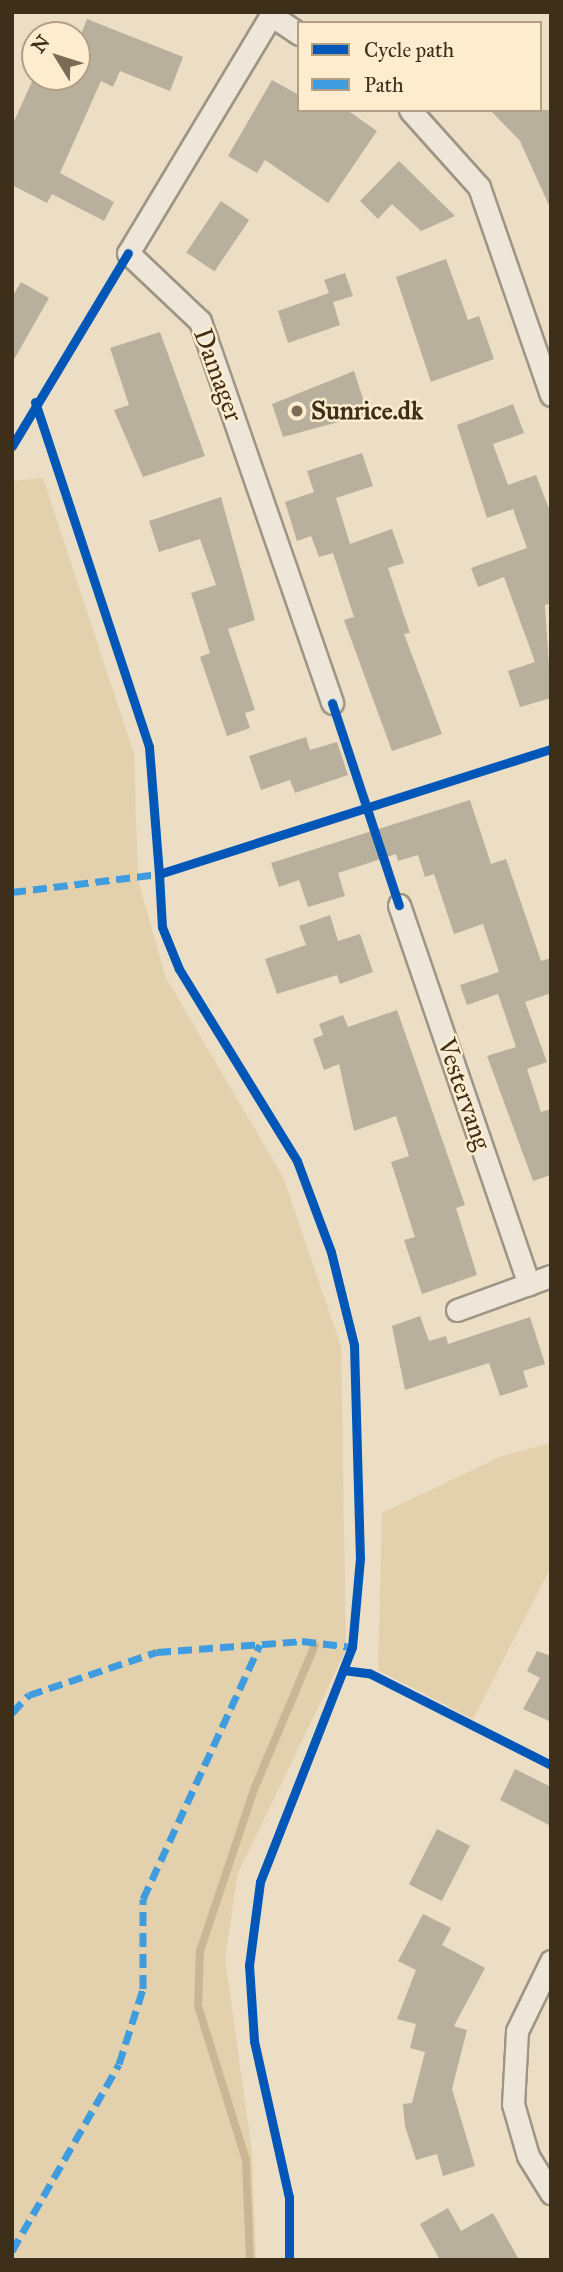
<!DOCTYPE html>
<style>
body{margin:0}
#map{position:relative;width:563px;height:2272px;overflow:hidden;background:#ecdec4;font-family:"IM FELL Great Primer",serif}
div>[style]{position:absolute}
.green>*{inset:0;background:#e3d0ad}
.stream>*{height:8px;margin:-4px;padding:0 4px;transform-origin:4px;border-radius:4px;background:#cab694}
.building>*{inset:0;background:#b9af9d;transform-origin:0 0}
.roads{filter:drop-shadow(2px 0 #9e9584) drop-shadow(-2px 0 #9e9584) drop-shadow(0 2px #9e9584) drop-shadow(0 -2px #9e9584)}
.minor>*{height:21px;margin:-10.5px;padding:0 10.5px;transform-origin:10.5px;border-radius:10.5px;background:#eee6d9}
.quiet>*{height:7px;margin-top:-3.5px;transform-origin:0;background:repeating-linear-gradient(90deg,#3f9ddf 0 14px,transparent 0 21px)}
.cycleway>*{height:9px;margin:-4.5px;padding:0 4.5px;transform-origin:4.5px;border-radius:4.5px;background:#0057b8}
.dots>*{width:19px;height:19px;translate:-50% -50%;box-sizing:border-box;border:4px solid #fdecce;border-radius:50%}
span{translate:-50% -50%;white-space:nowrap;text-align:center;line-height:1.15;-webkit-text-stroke:5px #fdecce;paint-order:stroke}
.street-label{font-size:26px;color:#3e2f1b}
.poi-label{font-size:26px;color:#3e2f1b;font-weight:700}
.left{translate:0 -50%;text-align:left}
.frame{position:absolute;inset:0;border:14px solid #3e2f1b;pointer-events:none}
.legend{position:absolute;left:297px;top:21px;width:245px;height:91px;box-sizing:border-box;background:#fdecce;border:2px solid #b1a086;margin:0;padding:9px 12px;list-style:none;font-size:21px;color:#3e2f1b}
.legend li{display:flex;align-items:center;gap:14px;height:35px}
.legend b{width:35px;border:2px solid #b1a086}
.north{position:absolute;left:21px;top:21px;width:70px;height:70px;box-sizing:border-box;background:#fdecce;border:2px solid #b1a086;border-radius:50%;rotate:308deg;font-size:19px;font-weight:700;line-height:28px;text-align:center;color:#3e2f1b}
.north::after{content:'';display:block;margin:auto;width:24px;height:32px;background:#7b6c56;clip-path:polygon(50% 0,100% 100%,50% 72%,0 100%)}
</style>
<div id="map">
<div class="green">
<i style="clip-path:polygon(43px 478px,134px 754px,138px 881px,166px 978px,283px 1177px,341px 1346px,346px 1650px,238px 1873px,225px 1958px,252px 2152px,256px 2260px,12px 2260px,12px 481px)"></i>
<i style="clip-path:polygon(551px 1443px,551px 1567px,473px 1719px,378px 1670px,382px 1513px,502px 1456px)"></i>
</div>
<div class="stream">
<i style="left:250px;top:2260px;width:100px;rotate:-92.3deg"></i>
<i style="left:246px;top:2160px;width:161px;rotate:-107.3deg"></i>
<i style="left:198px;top:2006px;width:55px;rotate:-87.9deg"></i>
<i style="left:200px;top:1951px;width:173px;rotate:-71.5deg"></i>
<i style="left:255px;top:1787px;width:154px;rotate:-67.1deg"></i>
</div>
<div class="building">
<i style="clip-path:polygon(87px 19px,183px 57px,170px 91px,120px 71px,113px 87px,101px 81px,60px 173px,114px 202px,104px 221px,52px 194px,47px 203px,12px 185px,12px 126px,34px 77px,77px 77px,77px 45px)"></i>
<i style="clip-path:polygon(272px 80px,299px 95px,299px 110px,347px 110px,377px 131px,328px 203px,265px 160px,257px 173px,228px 156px)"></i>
<i style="clip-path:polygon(490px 110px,551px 110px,551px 210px,520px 141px)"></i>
<i style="clip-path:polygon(399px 161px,455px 216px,421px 231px,392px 204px,378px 219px,360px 201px)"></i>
<i style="left:221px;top:201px;width:34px;height:62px;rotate:34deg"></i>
<i style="clip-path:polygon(446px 259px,468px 320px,479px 316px,494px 359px,431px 382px,396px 277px)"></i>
<i style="clip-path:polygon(345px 273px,353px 296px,333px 302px,340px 325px,288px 343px,278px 311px,329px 293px,324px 280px)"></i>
<i style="clip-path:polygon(21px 282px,49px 298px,12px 363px,12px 297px)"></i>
<i style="clip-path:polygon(160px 332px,205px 456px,143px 477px,114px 410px,129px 405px,110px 348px)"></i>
<i style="clip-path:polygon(354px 371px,368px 414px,283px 437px,272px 404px)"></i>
<i style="clip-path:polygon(513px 404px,524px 433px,493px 444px,508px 485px,536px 475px,551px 514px,551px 603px,545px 605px,551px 698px,520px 707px,508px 671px,535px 662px,504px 577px,478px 587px,471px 568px,527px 548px,513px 509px,487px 518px,457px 425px)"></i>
<i style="clip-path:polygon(362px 453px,373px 486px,336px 498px,350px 544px,392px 529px,404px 563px,388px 568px,410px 633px,404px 634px,442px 734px,392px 751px,344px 620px,354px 617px,333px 553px,319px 557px,311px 536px,297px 541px,285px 502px,314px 492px,307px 471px)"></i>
<i style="clip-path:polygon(221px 497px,255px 620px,228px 629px,255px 710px,245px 713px,250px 728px,227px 736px,200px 657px,210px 653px,191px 593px,216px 585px,200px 539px,159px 552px,149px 521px)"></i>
<i style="clip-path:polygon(306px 737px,310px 750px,337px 742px,348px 775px,295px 793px,290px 780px,261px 790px,249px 756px)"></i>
<i style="clip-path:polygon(470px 800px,491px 864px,506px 859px,541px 961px,551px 958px,551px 993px,525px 1002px,547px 1062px,527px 1069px,541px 1112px,551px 1109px,551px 1175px,533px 1181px,487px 1056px,516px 1047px,498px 994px,467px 1005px,460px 985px,499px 972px,483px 924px,454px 934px,434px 874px,425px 877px,418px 855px,398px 861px,396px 854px,338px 873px,345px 896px,308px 907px,299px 880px,279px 887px,271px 863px)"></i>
<i style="clip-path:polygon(330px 915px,338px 941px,360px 934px,373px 972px,340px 984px,337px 975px,277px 994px,265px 959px,306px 945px,299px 926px)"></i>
<i style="clip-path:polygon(397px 1010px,465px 1205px,456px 1208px,477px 1275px,422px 1294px,404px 1240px,415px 1237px,391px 1162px,409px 1156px,396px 1116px,354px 1131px,339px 1064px,324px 1070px,313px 1039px,323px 1035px,319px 1024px,343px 1015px,348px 1027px)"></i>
<i style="clip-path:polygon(420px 1316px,429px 1341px,446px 1336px,448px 1344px,530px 1317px,545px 1364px,523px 1371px,528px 1387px,500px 1396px,489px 1363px,405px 1390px,392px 1326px)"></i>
<i style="clip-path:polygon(537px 1651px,551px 1656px,551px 1722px,523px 1709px,540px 1678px,527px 1671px)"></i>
<i style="clip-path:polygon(515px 1769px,551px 1787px,551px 1826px,500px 1800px)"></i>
<i style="left:437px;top:1829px;width:37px;height:62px;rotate:27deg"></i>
<i style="clip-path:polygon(423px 1914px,451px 1928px,442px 1945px,485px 1968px,454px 2026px,467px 2030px,452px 2089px,475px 2166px,443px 2176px,437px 2154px,416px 2160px,405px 2126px,403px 2104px,412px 2103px,425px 2052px,410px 2048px,416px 2024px,397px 2019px,416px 1970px,398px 1961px)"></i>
<i style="clip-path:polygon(448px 2208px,461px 2231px,493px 2213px,519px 2260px,440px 2260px,420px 2224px)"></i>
</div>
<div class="roads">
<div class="minor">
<i style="left:273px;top:12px;width:281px;rotate:121deg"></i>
<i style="left:128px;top:253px;width:99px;rotate:43.4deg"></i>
<i style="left:200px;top:321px;width:404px;rotate:70.9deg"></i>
<i style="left:271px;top:15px;width:34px;rotate:34deg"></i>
<i style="left:410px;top:110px;width:103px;rotate:48.1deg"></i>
<i style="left:479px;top:187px;width:220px;rotate:70.9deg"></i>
<i style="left:399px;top:905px;width:401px;rotate:71.1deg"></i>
<i style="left:457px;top:1310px;width:100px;rotate:-19.9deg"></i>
<i style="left:551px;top:1961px;width:78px;rotate:115.9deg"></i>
<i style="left:517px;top:2031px;width:73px;rotate:93.1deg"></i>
<i style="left:513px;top:2104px;width:54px;rotate:73.9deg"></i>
<i style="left:528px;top:2156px;width:44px;rotate:58.1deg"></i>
</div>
</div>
<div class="quiet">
<i style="left:12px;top:892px;width:148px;rotate:-7deg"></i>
<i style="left:12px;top:1713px;width:25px;rotate:-47deg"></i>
<i style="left:29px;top:1695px;width:135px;rotate:-18.6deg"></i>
<i style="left:157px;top:1652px;width:145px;rotate:-4.3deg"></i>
<i style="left:302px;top:1641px;width:50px;rotate:6.8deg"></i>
<i style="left:12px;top:2251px;width:215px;rotate:-60.2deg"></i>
<i style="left:119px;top:2064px;width:79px;rotate:-72.3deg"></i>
<i style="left:143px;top:1989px;width:90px;rotate:-90deg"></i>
<i style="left:143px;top:1899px;width:280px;rotate:-65.3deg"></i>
</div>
<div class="cycleway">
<i style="left:35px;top:402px;width:363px;rotate:71.7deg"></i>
<i style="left:149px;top:747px;width:127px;rotate:85.5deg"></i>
<i style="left:159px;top:874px;width:411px;rotate:-17.7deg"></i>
<i style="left:12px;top:446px;width:225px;rotate:-59deg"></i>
<i style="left:332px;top:703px;width:213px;rotate:71.7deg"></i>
<i style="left:159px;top:874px;width:53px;rotate:86.8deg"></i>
<i style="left:162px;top:927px;width:45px;rotate:68deg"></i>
<i style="left:179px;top:969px;width:225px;rotate:58.4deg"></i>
<i style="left:297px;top:1161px;width:97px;rotate:69.5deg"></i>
<i style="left:331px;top:1252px;width:96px;rotate:76.1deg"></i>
<i style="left:354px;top:1345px;width:213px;rotate:88.4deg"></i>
<i style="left:360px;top:1558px;width:89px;rotate:95.1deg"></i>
<i style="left:352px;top:1647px;width:252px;rotate:111.4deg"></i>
<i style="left:260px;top:1882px;width:84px;rotate:97.5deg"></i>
<i style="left:249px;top:1965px;width:76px;rotate:86.2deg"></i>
<i style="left:254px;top:2041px;width:160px;rotate:77.4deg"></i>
<i style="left:289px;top:2197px;width:63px;rotate:90deg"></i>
<i style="left:343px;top:1670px;width:26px;rotate:7deg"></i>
<i style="left:369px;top:1673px;width:204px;rotate:26.8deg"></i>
</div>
<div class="dots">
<i style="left:297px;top:411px;background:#7b6c56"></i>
</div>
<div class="street-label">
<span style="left:218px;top:375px;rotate:70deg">Damager</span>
<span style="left:464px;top:1094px;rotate:71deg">Vestervang</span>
</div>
<div class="poi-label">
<span class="left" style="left:311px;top:411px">Sunrice.dk</span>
</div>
<div class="frame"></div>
<ul class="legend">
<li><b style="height:9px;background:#0057b8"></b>Cycle path</li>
<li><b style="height:9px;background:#3f9ddf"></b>Path</li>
</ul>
<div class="north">N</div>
</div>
